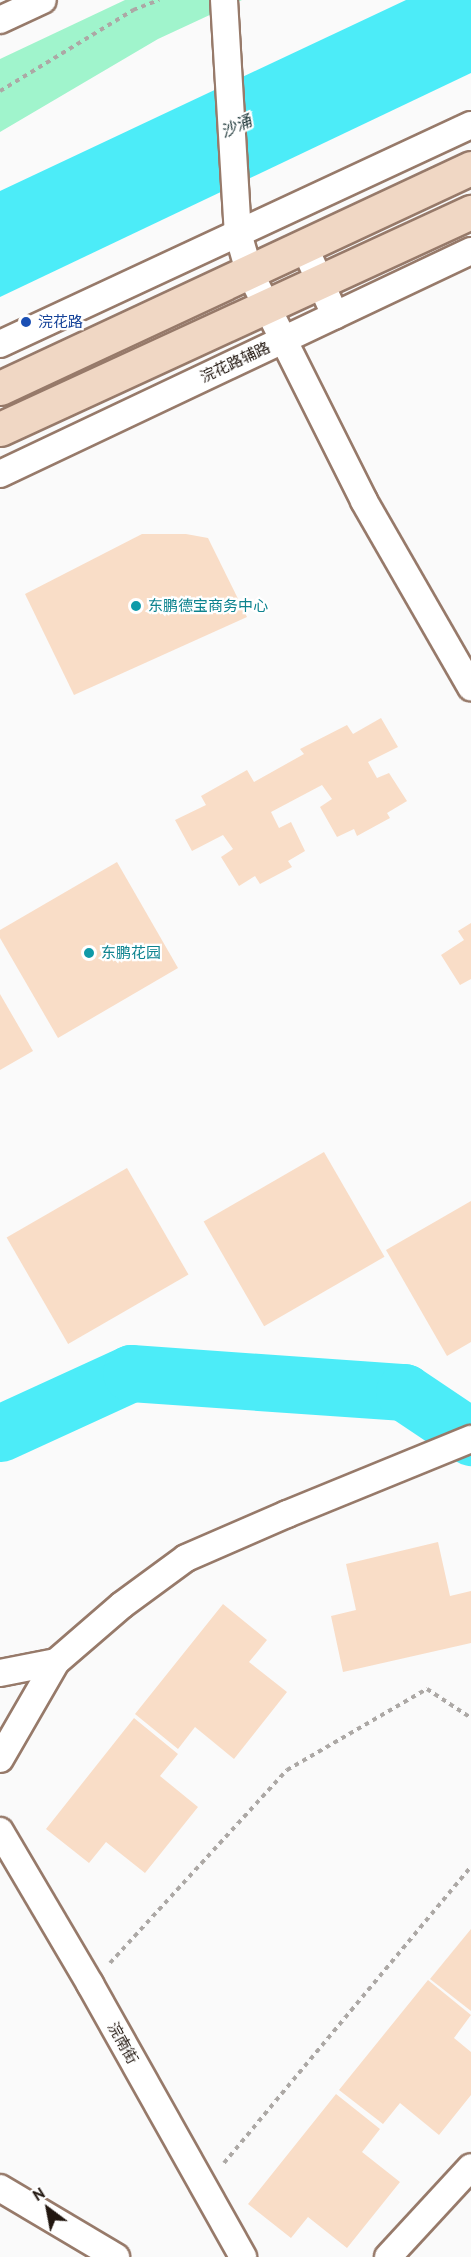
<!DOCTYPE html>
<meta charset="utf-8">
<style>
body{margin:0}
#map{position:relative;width:471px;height:2257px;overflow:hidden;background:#fafafa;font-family:"PT Sans","Noto Sans SC",sans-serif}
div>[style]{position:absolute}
.green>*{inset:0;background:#a0f4cc}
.water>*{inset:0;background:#4cecf8}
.river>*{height:57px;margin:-28.5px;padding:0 28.5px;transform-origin:28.5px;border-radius:28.5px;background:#4cecf8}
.building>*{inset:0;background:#f9ddc7;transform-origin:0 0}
.path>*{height:4px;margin-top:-2px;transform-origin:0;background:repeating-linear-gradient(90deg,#aca8a5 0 4.5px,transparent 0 9px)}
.roads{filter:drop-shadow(2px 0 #977a6a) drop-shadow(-2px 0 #977a6a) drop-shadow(0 2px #977a6a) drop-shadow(0 -2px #977a6a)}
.minor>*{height:26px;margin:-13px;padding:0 13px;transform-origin:13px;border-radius:13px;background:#fff}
.secondary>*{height:33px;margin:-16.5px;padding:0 16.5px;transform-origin:16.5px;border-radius:16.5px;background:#f0d7c4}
.dots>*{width:16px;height:16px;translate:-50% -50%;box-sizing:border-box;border:3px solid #fff;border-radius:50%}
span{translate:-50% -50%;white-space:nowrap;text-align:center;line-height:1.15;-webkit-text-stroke:4.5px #fff;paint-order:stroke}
.transit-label{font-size:15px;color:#164399}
.left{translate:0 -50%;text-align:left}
.street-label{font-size:15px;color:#221710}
.culture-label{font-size:15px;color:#0d838f}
.water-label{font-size:16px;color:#152f31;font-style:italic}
.north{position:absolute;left:18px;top:2179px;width:60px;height:60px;-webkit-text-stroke:4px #fff;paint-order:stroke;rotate:328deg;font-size:16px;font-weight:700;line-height:24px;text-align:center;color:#221710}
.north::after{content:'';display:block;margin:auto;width:21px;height:27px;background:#221710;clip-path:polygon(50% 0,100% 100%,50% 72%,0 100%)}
</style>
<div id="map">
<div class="green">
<i style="clip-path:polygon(125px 0,242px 0,158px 39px,0 132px,0 59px)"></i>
</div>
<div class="water">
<i style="clip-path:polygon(406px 0,471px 0,471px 73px,0 297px,0 191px)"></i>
</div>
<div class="river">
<i style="left:0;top:1433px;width:144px;rotate:-24.6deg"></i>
<i style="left:131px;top:1373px;width:274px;rotate:4deg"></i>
<i style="left:404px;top:1392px;width:81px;rotate:33.9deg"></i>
</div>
<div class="building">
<i style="clip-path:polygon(142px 534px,186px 534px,208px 538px,247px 617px,74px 695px,25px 594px)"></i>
<i style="clip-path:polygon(381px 718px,398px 747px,368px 762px,377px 778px,389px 773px,407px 801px,387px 813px,390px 818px,357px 836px,354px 829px,337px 837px,320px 807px,332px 799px,322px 785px,271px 812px,279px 828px,291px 822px,305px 851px,288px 861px,292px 867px,260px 884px,255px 876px,239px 886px,221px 857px,233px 849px,223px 835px,192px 851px,175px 820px,206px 805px,201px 796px,247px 770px,254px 782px,304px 754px,300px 749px,347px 725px,353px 734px)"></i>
<i style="clip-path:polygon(117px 862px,178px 968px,58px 1038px,0 938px,0 930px)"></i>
<i style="clip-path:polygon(471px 923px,471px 979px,460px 985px,441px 955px,464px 940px,458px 931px)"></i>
<i style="clip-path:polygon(0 994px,33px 1051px,0 1070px)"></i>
<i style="left:324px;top:1152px;width:121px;height:139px;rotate:60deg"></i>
<i style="left:127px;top:1168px;width:123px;height:139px;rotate:60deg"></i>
<i style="clip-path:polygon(471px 1201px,471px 1342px,447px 1356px,386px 1250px)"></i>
<i style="clip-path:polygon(438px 1542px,450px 1596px,471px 1591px,471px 1643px,343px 1672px,331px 1616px,356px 1610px,346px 1564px)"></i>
<i style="clip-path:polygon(223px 1604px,267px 1640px,249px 1662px,287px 1692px,234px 1759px,195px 1727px,178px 1749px,135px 1714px)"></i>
<i style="clip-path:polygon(134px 1718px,178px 1754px,160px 1776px,198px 1807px,145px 1873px,106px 1842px,89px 1863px,46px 1829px)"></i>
<i style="clip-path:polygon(471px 1929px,471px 2011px,430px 1979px)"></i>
<i style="clip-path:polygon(428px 1980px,471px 2015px,454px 2038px,471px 2052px,471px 2095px,439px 2135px,400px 2103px,383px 2124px,339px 2090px)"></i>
<i style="clip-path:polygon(336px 2094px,380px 2129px,362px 2152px,400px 2182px,347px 2248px,308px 2217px,291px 2238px,248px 2204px)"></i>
</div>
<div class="path">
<i style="left:0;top:91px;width:156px;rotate:-31.3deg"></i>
<i style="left:133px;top:10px;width:28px;rotate:-21deg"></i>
<i style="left:110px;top:1963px;width:262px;rotate:-47.5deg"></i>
<i style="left:287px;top:1770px;width:162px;rotate:-30.1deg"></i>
<i style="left:427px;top:1689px;width:53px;rotate:33.4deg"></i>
<i style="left:224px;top:2163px;width:386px;rotate:-50.2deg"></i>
</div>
<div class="roads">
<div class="minor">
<i style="left:224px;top:0;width:233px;rotate:86.6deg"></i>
<i style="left:238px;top:233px;width:40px;rotate:74deg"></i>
<i style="left:249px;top:271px;width:257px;rotate:63.4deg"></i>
<i style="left:364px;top:501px;width:215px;rotate:60.1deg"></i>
<i style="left:0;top:20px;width:47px;rotate:-24.9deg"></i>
<i style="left:304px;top:246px;width:76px;rotate:65.8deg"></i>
<i style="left:0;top:344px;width:519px;rotate:-24.94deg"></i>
<i style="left:0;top:474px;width:521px;rotate:-25.34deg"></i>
<i style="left:0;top:1673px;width:57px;rotate:-11.1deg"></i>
<i style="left:0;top:1759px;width:112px;rotate:-60deg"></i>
<i style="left:56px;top:1662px;width:87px;rotate:-40.8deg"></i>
<i style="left:122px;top:1605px;width:79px;rotate:-36.3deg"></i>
<i style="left:186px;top:1558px;width:110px;rotate:-23.5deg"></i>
<i style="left:287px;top:1514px;width:199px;rotate:-22.2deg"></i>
<i style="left:0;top:1831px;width:178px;rotate:59.5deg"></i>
<i style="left:90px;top:1984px;width:313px;rotate:60.7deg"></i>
<i style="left:0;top:2188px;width:135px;rotate:30.7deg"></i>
<i style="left:388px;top:2257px;width:122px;rotate:-47.3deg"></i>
</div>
<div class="secondary">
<i style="left:0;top:388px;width:520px;rotate:-25.04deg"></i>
<i style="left:0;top:429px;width:519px;rotate:-24.74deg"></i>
</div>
</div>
<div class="dots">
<i style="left:26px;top:322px;background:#1a4fb4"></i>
<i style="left:136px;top:606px;background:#0f9aa8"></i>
<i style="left:89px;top:953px;background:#0f9aa8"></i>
</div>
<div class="transit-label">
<span class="left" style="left:38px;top:322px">浣花路</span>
</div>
<div class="street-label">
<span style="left:235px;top:362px;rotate:-25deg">浣花路辅路</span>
<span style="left:123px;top:2043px;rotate:61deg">浣南街</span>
</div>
<div class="culture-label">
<span class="left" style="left:148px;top:606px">东鹏德宝商务中心</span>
<span class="left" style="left:101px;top:953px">东鹏花园</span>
</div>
<div class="water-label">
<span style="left:236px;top:126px;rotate:-24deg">沙涌</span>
</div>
<div class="north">N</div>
</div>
